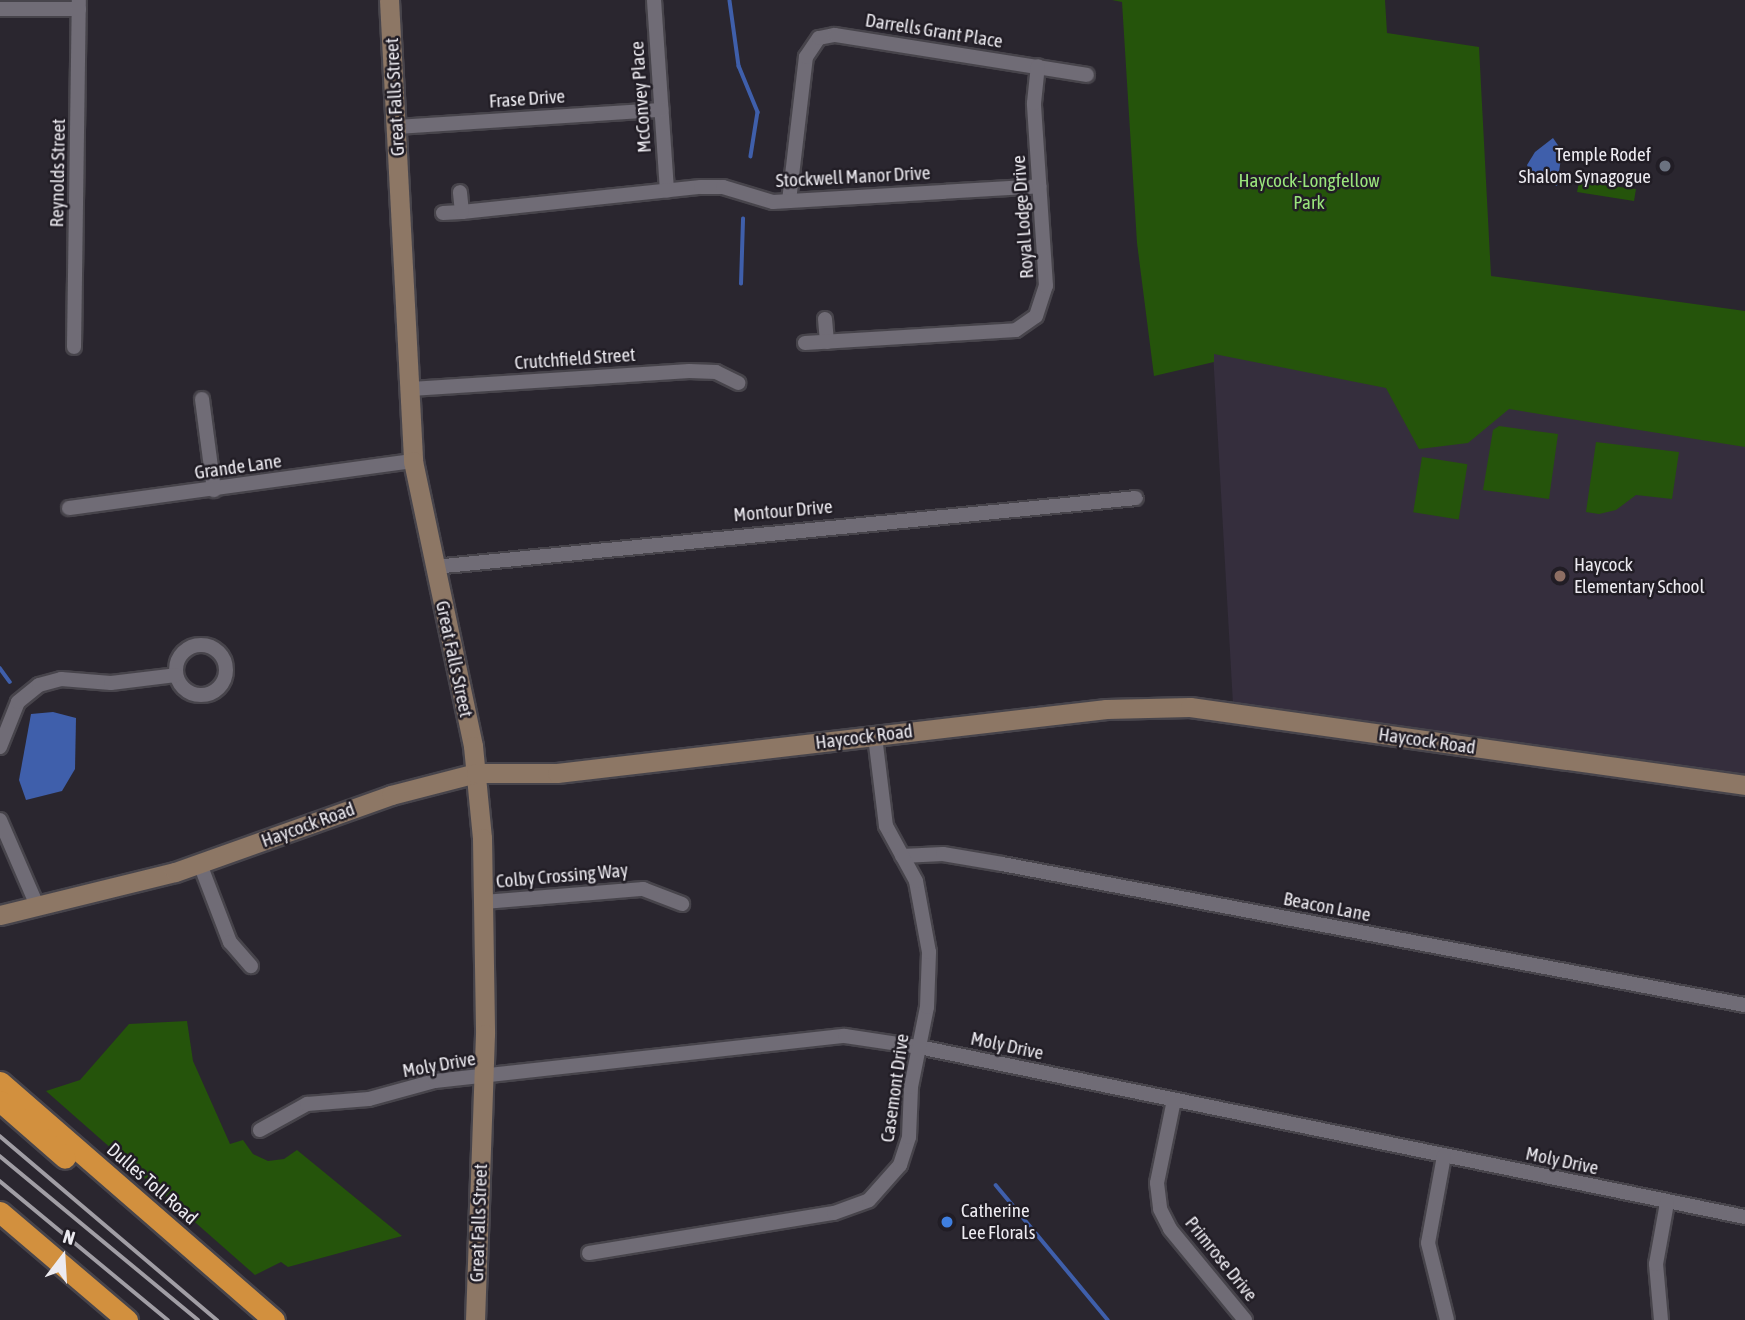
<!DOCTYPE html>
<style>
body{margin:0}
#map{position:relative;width:1745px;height:1320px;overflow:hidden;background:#2a262f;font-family:"Asap Condensed",sans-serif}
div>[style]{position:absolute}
.built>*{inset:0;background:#352e3d}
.green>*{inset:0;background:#25540b;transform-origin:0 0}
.water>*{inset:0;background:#3f5fab}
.stream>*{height:3.5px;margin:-1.75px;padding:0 1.75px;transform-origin:1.75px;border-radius:1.75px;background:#3f5fab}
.roads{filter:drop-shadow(2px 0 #47444b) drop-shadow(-2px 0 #47444b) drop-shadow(0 2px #47444b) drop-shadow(0 -2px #47444b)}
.minor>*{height:14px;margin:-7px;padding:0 7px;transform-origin:7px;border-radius:7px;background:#706c76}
.minor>.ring{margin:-7px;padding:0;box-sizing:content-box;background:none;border:14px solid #706c76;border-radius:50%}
.secondary>*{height:19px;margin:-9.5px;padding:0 9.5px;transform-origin:9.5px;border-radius:9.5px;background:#8d7765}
.motorway>*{height:21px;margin:-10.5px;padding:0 10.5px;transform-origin:10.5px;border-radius:10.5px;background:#d2903e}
.rail>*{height:3.5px;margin:-1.75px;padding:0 1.75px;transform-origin:1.75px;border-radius:1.75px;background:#a19ea5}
.dots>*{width:19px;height:19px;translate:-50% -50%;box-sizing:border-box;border:4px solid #211d25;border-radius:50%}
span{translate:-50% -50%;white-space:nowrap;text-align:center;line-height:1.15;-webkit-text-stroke:5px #211d25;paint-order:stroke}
.street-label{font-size:19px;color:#eceaf0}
.poi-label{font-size:19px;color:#eceaf0}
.right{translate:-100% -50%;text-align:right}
.left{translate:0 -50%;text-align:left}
.park-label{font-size:19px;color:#9ae57c}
.north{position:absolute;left:28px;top:1222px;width:70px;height:70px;-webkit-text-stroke:5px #211d25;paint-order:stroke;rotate:17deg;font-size:19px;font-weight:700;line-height:28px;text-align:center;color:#eceaf0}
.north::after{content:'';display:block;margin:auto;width:24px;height:32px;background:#eceaf0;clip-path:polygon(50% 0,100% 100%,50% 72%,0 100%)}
</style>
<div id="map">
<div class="built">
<i style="clip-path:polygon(1213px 352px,1745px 432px,1745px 775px,1233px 704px)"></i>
</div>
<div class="green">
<i style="clip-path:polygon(1112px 0,1385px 0,1387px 33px,1479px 47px,1491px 276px,1745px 311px,1745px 447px,1509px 409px,1468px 443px,1419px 449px,1386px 388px,1214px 354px,1214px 362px,1154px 376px,1137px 243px,1122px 2px)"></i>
<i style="clip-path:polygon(1579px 182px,1636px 189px,1634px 201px,1577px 192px)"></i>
<i style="clip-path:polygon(1499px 426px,1558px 434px,1549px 499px,1483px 490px,1493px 430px)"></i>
<i style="clip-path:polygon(1596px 442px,1679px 452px,1672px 499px,1636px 495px,1616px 510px,1599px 514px,1586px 512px)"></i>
<i style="left:1422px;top:457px;width:46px;height:56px;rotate:9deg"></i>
<i style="clip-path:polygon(187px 1021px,193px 1061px,230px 1144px,243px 1140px,253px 1154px,268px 1161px,284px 1159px,297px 1150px,402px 1236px,288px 1267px,281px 1262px,255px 1275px,46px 1091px,80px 1080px,129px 1024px)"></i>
</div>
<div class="water">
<i style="clip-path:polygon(1553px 138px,1562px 151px,1557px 186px,1531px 174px,1527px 165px,1535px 152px)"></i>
<i style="clip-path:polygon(53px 712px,76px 718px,75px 769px,62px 791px,26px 800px,19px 780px,31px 714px)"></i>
</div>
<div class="stream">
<i style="left:730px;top:1px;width:66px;rotate:82.1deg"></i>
<i style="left:739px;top:66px;width:50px;rotate:67.6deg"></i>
<i style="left:758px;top:112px;width:45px;rotate:99deg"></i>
<i style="left:741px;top:284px;width:65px;rotate:-88.2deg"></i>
<i style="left:0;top:668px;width:17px;rotate:54deg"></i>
<i style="left:996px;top:1185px;width:175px;rotate:50.3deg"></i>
</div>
<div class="roads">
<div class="minor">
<i style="left:654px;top:0;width:191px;rotate:86.1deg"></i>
<i style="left:0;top:9px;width:79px"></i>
<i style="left:396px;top:127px;width:266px;rotate:-3.7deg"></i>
<i style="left:789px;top:201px;width:145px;rotate:-83.3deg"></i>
<i style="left:806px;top:57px;width:23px;rotate:-56deg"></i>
<i style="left:819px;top:38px;width:16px;rotate:-11deg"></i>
<i style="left:835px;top:35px;width:255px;rotate:9deg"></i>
<i style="left:462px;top:212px;width:240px;rotate:-6deg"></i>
<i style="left:701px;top:187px;width:22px"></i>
<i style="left:723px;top:187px;width:52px;rotate:16.7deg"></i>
<i style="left:773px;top:202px;width:267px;rotate:-3.4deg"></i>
<i style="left:443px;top:213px;width:19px;rotate:-3deg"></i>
<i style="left:462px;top:212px;width:20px;rotate:-96deg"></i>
<i style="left:825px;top:319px;width:23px;rotate:85deg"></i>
<i style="left:805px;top:343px;width:211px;rotate:-3.5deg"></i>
<i style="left:1016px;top:330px;width:24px;rotate:-35deg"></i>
<i style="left:1036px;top:316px;width:32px;rotate:-72deg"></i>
<i style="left:1046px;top:286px;width:183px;rotate:-93.8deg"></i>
<i style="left:1034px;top:103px;width:37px;rotate:-84deg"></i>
<i style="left:74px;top:347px;width:347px;rotate:-89.2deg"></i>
<i style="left:411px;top:389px;width:279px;rotate:-3.7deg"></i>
<i style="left:689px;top:371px;width:27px;rotate:2deg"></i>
<i style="left:716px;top:372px;width:25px;rotate:26deg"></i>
<i style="left:202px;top:399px;width:92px;rotate:82.5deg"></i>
<i style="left:69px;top:508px;width:347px;rotate:-7.8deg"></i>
<i style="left:434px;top:567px;width:705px;rotate:-5.61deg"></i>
<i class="ring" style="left:176px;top:645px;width:36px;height:36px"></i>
<i style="left:0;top:747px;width:48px;rotate:-68.2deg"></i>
<i style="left:18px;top:702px;width:27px;rotate:-39deg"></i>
<i style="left:39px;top:685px;width:23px;rotate:-15deg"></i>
<i style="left:61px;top:679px;width:50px;rotate:4.6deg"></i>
<i style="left:111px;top:683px;width:65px;rotate:-7deg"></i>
<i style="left:0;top:820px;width:96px;rotate:66.6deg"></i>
<i style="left:902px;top:856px;width:41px;rotate:-2.8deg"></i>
<i style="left:943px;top:854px;width:60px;rotate:9.6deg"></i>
<i style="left:1002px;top:864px;width:756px;rotate:10.75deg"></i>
<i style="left:200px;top:864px;width:84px;rotate:69deg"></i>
<i style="left:230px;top:942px;width:32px;rotate:49deg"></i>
<i style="left:484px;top:902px;width:160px;rotate:-4.7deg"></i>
<i style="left:643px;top:889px;width:42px;rotate:21deg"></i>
<i style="left:1174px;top:1100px;width:85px;rotate:101.6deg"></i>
<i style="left:1157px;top:1183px;width:26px;rotate:83deg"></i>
<i style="left:1160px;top:1209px;width:22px;rotate:63deg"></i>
<i style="left:1170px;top:1229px;width:118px;rotate:50.5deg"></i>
<i style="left:260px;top:1130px;width:54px;rotate:-29deg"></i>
<i style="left:307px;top:1104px;width:62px;rotate:-4.6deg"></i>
<i style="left:369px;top:1099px;width:68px;rotate:-15.3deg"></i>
<i style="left:435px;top:1081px;width:412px;rotate:-6.3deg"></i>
<i style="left:845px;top:1036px;width:75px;rotate:8.5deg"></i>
<i style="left:919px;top:1047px;width:843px;rotate:11.63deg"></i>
<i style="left:1444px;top:1156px;width:88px;rotate:100.4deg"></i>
<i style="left:1428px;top:1243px;width:79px;rotate:76.1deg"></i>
<i style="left:589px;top:1253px;width:248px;rotate:-9.3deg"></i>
<i style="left:834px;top:1213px;width:37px;rotate:-20deg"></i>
<i style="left:869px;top:1200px;width:47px;rotate:-48.5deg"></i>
<i style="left:900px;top:1165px;width:29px;rotate:-72deg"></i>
<i style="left:909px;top:1137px;width:50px;rotate:-87.7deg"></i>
<i style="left:911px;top:1087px;width:82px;rotate:-78.7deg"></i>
<i style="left:927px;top:1007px;width:55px;rotate:-87.9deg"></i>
<i style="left:929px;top:952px;width:72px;rotate:-100.4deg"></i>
<i style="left:916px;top:881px;width:63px;rotate:-118.6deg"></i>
<i style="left:886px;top:826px;width:91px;rotate:-97deg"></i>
<i style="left:1661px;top:1320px;width:56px;rotate:-95.1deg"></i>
<i style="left:1656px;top:1264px;width:62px;rotate:-79.8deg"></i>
</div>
<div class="secondary">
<i style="left:389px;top:0;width:462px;rotate:87deg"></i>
<i style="left:413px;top:461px;width:291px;rotate:78.1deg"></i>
<i style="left:473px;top:746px;width:92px;rotate:84.4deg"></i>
<i style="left:482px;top:838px;width:196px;rotate:89.1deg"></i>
<i style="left:485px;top:1034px;width:286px;rotate:92deg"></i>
<i style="left:0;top:915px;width:180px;rotate:-13.8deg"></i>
<i style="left:175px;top:872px;width:229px;rotate:-19.6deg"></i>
<i style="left:391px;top:795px;width:88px;rotate:-14.5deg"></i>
<i style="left:476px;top:773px;width:81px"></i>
<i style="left:557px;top:773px;width:553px;rotate:-6.65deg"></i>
<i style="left:1106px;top:709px;width:84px;rotate:-1.4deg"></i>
<i style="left:1190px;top:707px;width:560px;rotate:8deg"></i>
</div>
<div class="motorway">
<i style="left:0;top:1082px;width:363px;rotate:41deg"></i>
<i style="left:0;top:1101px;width:86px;rotate:41.2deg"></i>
<i style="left:0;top:1212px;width:167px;rotate:40.4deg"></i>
</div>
</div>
<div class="rail">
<i style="left:0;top:1136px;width:285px;rotate:40.3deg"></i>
<i style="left:0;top:1156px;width:257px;rotate:39.6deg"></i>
<i style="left:0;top:1181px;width:218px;rotate:39.6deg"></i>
</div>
<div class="dots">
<i style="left:1665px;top:166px;background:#6b7280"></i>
<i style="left:1560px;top:576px;background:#8d6e63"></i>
<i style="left:947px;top:1222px;background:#3f7fe0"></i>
</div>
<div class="street-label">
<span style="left:934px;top:31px;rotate:9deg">Darrells Grant Place</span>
<span style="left:395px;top:97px;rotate:-93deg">Great Falls Street</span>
<span style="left:641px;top:97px;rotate:-94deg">McConvey Place</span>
<span style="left:527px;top:99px;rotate:-4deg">Frase Drive</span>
<span style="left:58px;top:173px;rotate:-89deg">Reynolds Street</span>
<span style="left:853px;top:177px;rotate:-3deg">Stockwell Manor Drive</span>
<span style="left:1023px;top:217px;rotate:-94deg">Royal Lodge Drive</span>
<span style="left:575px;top:359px;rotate:-4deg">Crutchfield Street</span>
<span style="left:238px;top:467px;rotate:-8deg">Grande Lane</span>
<span style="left:783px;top:511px;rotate:-5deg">Montour Drive</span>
<span style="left:454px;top:659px;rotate:78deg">Great Falls Street</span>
<span style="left:864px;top:737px;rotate:-7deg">Haycock Road</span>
<span style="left:1427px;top:741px;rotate:8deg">Haycock Road</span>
<span style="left:308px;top:825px;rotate:-20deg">Haycock Road</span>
<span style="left:562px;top:876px;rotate:-5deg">Colby Crossing Way</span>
<span style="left:1327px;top:907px;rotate:11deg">Beacon Lane</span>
<span style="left:1007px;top:1046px;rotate:12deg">Moly Drive</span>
<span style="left:439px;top:1065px;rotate:-10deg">Moly Drive</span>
<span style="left:895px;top:1088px;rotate:-82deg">Casemont Drive</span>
<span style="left:1562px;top:1161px;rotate:12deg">Moly Drive</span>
<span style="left:152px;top:1184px;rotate:41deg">Dulles Toll Road</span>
<span style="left:479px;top:1223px;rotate:-88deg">Great Falls Street</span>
<span style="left:1221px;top:1259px;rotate:51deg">Primrose Drive</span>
</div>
<div class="poi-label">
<span class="right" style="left:1651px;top:166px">Temple Rodef<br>Shalom Synagogue</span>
<span class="left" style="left:1574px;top:576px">Haycock<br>Elementary School</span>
<span class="left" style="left:961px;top:1222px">Catherine<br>Lee Florals</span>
</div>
<div class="park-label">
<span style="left:1309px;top:192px">Haycock-Longfellow<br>Park</span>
</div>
<div class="north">N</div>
</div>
